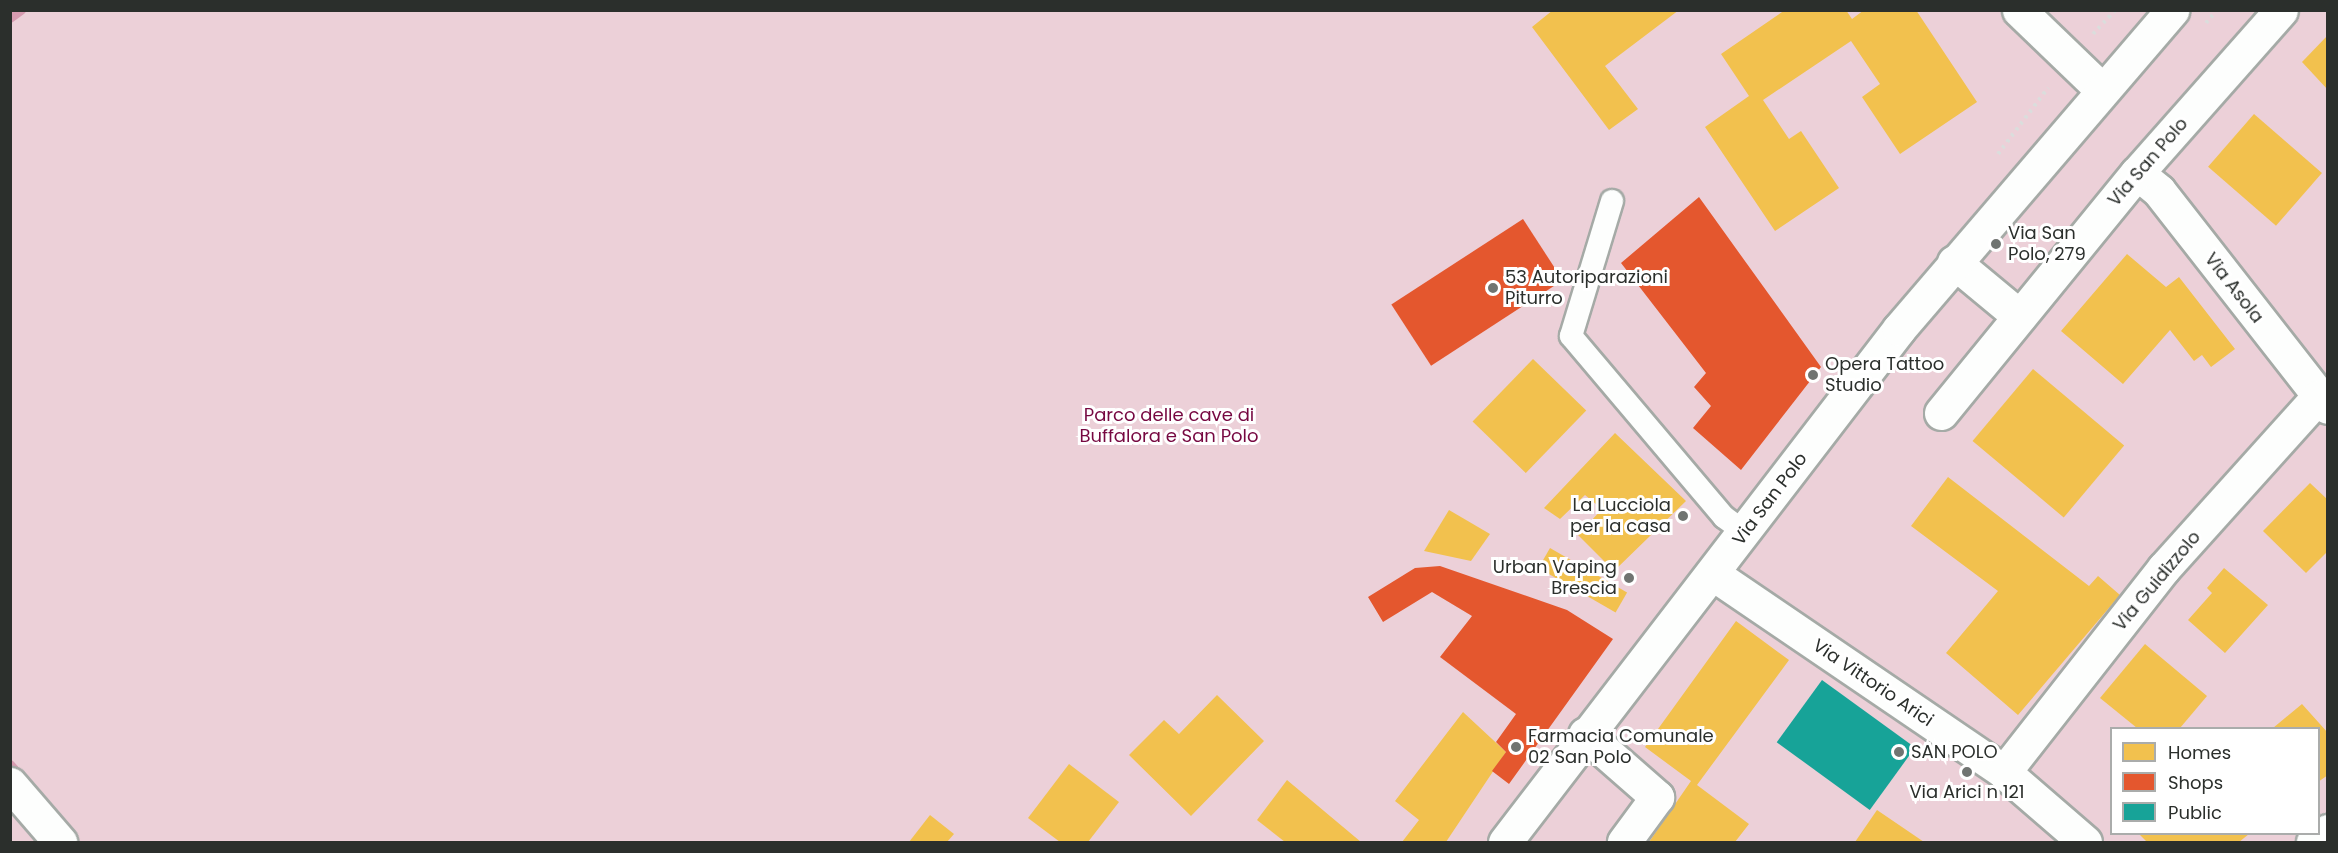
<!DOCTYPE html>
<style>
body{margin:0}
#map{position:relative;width:2338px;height:853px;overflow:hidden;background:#eff5f0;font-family:Poppins,sans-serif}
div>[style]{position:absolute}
.green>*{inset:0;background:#ecd0d8}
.homes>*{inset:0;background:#f2c14e;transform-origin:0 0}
.shops>*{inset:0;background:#e4572e;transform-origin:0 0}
.public>*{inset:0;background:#17a398;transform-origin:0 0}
.stream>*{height:10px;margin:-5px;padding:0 5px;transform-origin:5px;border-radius:5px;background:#d79bb0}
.path>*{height:4px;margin-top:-2px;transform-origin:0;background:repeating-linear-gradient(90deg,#dbdddc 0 3px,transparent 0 7.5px)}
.roads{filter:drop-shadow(2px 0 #a5aaa6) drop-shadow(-2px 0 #a5aaa6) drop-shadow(0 2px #a5aaa6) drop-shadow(0 -2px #a5aaa6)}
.service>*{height:22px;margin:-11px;padding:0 11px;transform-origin:11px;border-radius:11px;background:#fdfefd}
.minor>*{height:33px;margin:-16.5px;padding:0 16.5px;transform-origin:16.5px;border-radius:16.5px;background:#fdfefd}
.secondary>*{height:33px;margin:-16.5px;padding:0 16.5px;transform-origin:16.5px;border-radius:16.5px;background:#fdfefd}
.dots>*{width:16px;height:16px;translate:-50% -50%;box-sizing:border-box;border:3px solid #fff;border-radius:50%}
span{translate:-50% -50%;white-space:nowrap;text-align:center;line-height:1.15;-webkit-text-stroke:6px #fff;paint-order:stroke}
.street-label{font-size:18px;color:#2b2f2c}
.poi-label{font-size:18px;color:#2b2f2c}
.left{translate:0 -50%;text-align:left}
.right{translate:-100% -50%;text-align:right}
.park-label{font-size:18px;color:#760841}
.frame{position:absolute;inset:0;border:12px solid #2b2f2c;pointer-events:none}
.legend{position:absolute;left:2110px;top:727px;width:210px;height:108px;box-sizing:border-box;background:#fff;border:2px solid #aaacab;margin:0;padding:8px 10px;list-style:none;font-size:18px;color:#2b2f2c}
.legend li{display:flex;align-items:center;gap:12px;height:30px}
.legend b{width:30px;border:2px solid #aaacab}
</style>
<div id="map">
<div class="green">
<i style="clip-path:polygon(evenodd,10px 11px,2327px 11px,2327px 842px,11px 842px,10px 11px,2112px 728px,2318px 728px,2318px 834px,2112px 834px,2112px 728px)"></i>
</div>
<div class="homes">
<i style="clip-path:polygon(1553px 10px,1679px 10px,1605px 66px,1638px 109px,1609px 130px,1532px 27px)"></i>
<i style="clip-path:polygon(1785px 10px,1846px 10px,1852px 19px,1864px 10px,1916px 10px,1977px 102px,1900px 154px,1862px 97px,1880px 84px,1851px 41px,1763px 100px,1789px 139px,1801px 131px,1839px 188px,1775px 231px,1705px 127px,1749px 96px,1721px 54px)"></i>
<i style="clip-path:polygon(2328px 35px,2328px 90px,2302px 62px)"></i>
<i style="left:2254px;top:114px;width:90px;height:70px;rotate:41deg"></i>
<i style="clip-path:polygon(2127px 254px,2166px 287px,2179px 277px,2235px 349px,2211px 367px,2202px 355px,2194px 361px,2170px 330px,2123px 384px,2061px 331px)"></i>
<i style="left:1533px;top:359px;width:74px;height:87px;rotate:44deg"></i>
<i style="left:2033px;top:369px;width:119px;height:94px;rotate:40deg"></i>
<i style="clip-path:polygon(1615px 433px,1686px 501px,1614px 571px,1578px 535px,1602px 509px,1585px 495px,1560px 519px,1544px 508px)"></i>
<i style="clip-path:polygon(1948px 477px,2089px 586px,2098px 576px,2120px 595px,2018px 715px,1946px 653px,1998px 591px,1911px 526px)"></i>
<i style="clip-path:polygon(2310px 483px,2328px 500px,2328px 551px,2306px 573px,2263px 531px)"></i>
<i style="clip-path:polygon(1449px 510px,1490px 534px,1471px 561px,1424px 551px)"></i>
<i style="left:1550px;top:548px;width:89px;height:23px;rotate:30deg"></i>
<i style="clip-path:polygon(2224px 568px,2268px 605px,2225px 653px,2188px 620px,2212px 593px,2207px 588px)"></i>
<i style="clip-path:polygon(1736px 621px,1789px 660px,1697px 785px,1749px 824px,1735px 842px,1649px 842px,1691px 781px,1645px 747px)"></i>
<i style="clip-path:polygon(2145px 644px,2207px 696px,2180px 728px,2137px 728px,2100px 698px)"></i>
<i style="clip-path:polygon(1217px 695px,1264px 741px,1191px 816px,1129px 755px,1164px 720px,1179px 734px)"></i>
<i style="clip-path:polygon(2302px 704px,2328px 733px,2328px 775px,2318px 782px,2318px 728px,2273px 728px)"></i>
<i style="clip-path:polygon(1463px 712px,1506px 752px,1446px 842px,1402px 842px,1419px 820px,1395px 801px)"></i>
<i style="clip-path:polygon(1069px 764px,1119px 802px,1088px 842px,1060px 842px,1028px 818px)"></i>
<i style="clip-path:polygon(1287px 780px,1361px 842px,1285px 842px,1257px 820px)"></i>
<i style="clip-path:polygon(1877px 810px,1924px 842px,1855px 842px)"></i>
<i style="clip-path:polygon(930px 815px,954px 834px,947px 842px,909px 842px)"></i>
<i style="clip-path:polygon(2139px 834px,2249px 834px,2239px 842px,2147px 842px)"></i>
</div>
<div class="shops">
<i style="clip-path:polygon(1699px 197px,1821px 367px,1741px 470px,1693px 428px,1711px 406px,1694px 387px,1706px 373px,1621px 263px)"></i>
<i style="left:1523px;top:219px;width:73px;height:157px;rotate:57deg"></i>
<i style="clip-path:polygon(1440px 566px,1567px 610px,1613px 639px,1509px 784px,1492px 771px,1506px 752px,1496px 742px,1516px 714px,1440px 657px,1472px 616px,1432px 592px,1383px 622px,1368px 597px,1415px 568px)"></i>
</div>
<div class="public">
<i style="left:1822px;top:680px;width:115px;height:77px;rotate:36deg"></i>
</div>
<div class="stream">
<i style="left:10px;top:18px;width:14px;rotate:-36deg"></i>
<i style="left:10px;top:765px;width:18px;rotate:49deg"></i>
</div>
<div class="path">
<i style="left:2206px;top:23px;width:17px;rotate:-50deg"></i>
<i style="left:2093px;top:34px;width:33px;rotate:-47deg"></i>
<i style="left:1998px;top:154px;width:83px;rotate:-52.9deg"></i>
</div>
<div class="roads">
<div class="service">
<i style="left:1612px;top:201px;width:141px;rotate:106.9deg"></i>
<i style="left:1571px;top:336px;width:237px;rotate:49.8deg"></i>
<i style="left:1724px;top:517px;width:26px;rotate:36deg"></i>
</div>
<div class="minor">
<i style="left:2019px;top:10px;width:112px;rotate:43.9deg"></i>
<i style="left:2137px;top:173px;width:28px;rotate:39deg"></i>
<i style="left:2159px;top:191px;width:274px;rotate:52deg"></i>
<i style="left:1954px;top:262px;width:85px;rotate:39.7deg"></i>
<i style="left:1941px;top:413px;width:310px;rotate:-50.8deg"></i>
<i style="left:2137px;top:173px;width:217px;rotate:-48.5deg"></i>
<i style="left:1713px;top:574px;width:352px;rotate:34.2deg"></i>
<i style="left:2004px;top:772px;width:107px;rotate:40.8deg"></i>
<i style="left:1585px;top:734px;width:96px;rotate:41.2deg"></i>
<i style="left:1657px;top:797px;width:56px;rotate:126.3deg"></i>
<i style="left:2004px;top:772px;width:259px;rotate:-51.9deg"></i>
<i style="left:2164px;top:568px;width:230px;rotate:-48deg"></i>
<i style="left:10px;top:784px;width:77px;rotate:49.2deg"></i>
<i style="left:2313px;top:842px;width:19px;rotate:-36deg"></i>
</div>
<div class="secondary">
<i style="left:1505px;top:842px;width:647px;rotate:-52.47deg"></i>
<i style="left:1899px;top:329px;width:420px;rotate:-49.4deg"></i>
</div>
</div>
<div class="dots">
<i style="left:1996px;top:244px;background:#707471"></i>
<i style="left:1493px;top:288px;background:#707471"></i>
<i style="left:1813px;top:375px;background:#707471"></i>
<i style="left:1683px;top:516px;background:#707471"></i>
<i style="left:1629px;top:578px;background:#707471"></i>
<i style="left:1516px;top:747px;background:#707471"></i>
<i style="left:1899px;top:752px;background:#707471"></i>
<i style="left:1967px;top:772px;background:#707471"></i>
</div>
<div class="street-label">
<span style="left:2148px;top:162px;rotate:-49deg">Via San Polo</span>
<span style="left:2234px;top:288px;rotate:52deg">Via Asola</span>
<span style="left:1770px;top:499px;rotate:-53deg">Via San Polo</span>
<span style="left:2157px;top:581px;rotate:-50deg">Via Guidizzolo</span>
<span style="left:1873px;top:683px;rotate:34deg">Via Vittorio Arici</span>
</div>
<div class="poi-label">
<span class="left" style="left:2008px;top:244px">Via San<br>Polo, 279</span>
<span class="left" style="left:1505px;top:288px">53 Autoriparazioni<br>Piturro</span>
<span class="left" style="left:1825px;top:375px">Opera Tattoo<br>Studio</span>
<span class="right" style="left:1671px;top:516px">La Lucciola<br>per la casa</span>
<span class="right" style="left:1617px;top:578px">Urban Vaping<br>Brescia</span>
<span class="left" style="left:1528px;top:747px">Farmacia Comunale<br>02 San Polo</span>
<span class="left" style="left:1911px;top:752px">SAN POLO</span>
<span style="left:1967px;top:792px">Via Arici n 121</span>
</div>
<div class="park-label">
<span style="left:1169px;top:426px">Parco delle cave di<br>Buffalora e San Polo</span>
</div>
<div class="frame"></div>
<ul class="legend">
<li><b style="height:16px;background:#f2c14e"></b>Homes</li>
<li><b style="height:16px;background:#e4572e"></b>Shops</li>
<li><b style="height:16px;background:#17a398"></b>Public</li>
</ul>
</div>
